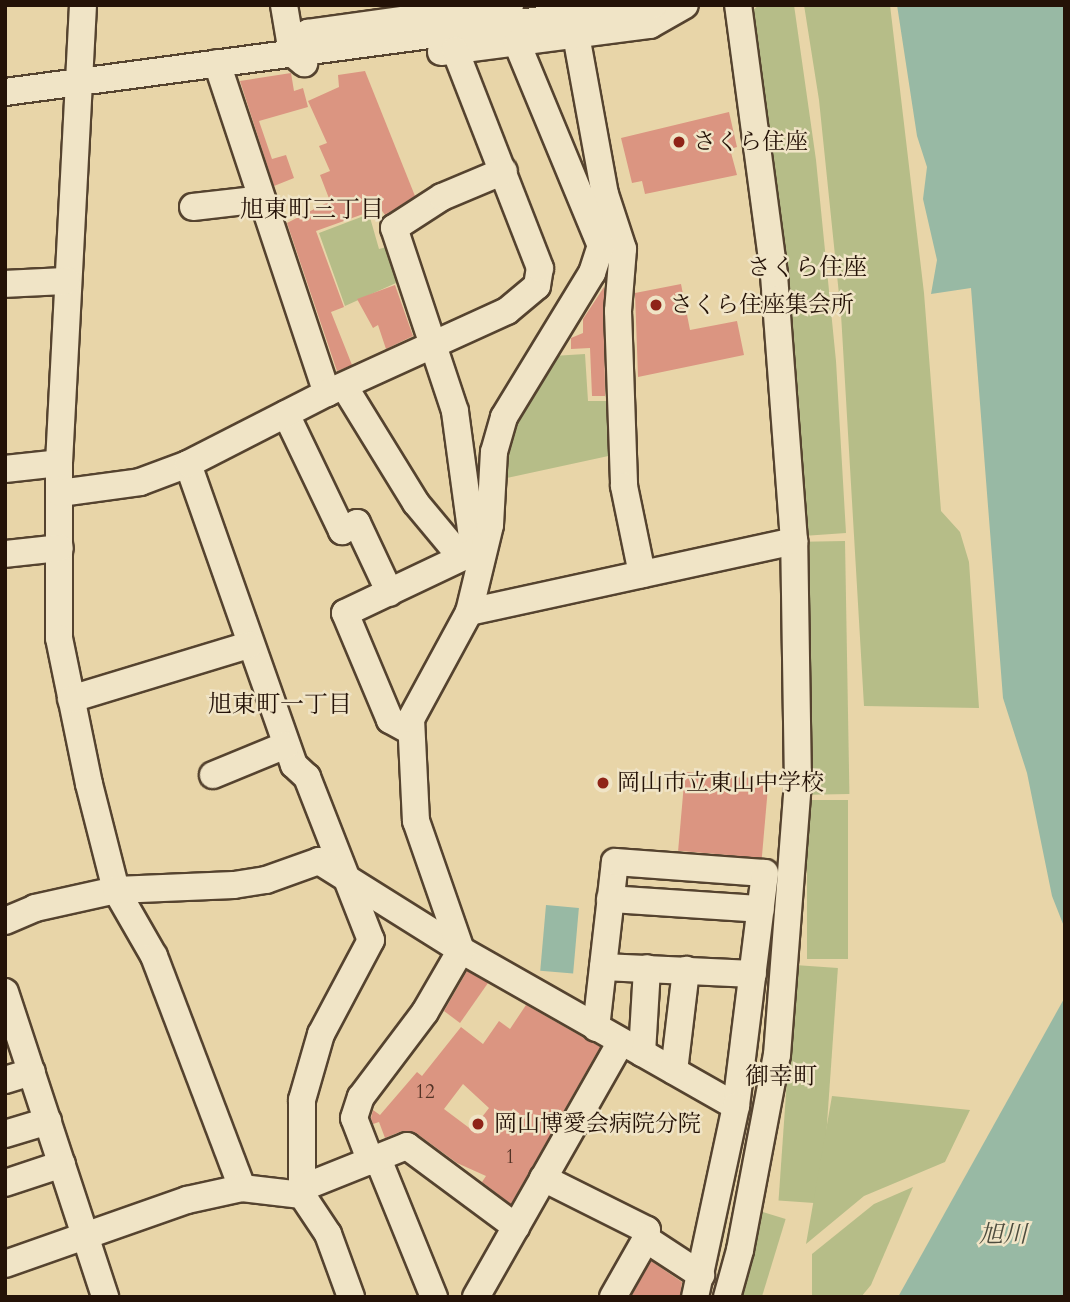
<!DOCTYPE html>
<meta charset="utf-8">
<style>
body{margin:0}
#map{position:relative;width:1070px;height:1302px;overflow:hidden;background:#e8d5a8;font-family:Cardo,"Noto Serif JP",serif}
div>[style]{position:absolute}
.green>*{inset:0;background:#b6bd88;transform-origin:0 0}
.water>*{inset:0;background:#98b9a4;transform-origin:0 0}
.building>*{inset:0;background:#db9581;transform-origin:0 0}
.roads{filter:drop-shadow(2px 0 #55432f) drop-shadow(-2px 0 #55432f) drop-shadow(0 2px #55432f) drop-shadow(0 -2px #55432f)}
.minor>*{height:26px;margin:-13px;padding:0 13px;transform-origin:13px;border-radius:13px;background:#f0e4c6}
.dots>*{width:19px;height:19px;translate:-50% -50%;box-sizing:border-box;border:4px solid #f0e4c6;border-radius:50%}
span{translate:-50% -50%;white-space:nowrap;text-align:center;line-height:1.15;-webkit-text-stroke:5px #f0e4c6;paint-order:stroke}
.number-label{font-size:19px;color:#523326}
.number-label span{-webkit-text-stroke-width:0}
.poi-label{font-size:23px;color:#241207}
.left{translate:0 -50%;text-align:left}
.neighbourhood-label{font-size:24px;color:#241207}
.water-label{font-size:24px;color:#4d4c3e;font-style:italic}
.frame{position:absolute;inset:0;border:7px solid #241207;pointer-events:none}
</style>
<div id="map">
<div class="green">
<i style="clip-path:polygon(759px 5px,794px 5px,816px 160px,836px 361px,846px 533px,803px 536px,782px 257px,752px 11px)"></i>
<i style="clip-path:polygon(804px 5px,890px 5px,924px 293px,941px 511px,960px 532px,969px 562px,979px 708px,864px 706px,841px 314px,819px 100px)"></i>
<i style="clip-path:polygon(369px 214px,379px 249px,395px 245px,407px 278px,345px 306px,319px 233px)"></i>
<i style="clip-path:polygon(585px 354px,588px 401px,616px 401px,613px 455px,502px 479px,512px 426px,553px 356px)"></i>
<i style="left:845px;top:541px;width:253px;height:41px;rotate:89deg"></i>
<i style="left:807px;top:800px;width:41px;height:159px"></i>
<i style="left:795px;top:965px;width:43px;height:236px;rotate:4deg"></i>
<i style="clip-path:polygon(832px 1096px,970px 1110px,945px 1162px,864px 1196px,806px 1244px)"></i>
<i style="clip-path:polygon(913px 1187px,871px 1285px,861px 1297px,812px 1297px,812px 1254px,874px 1204px)"></i>
<i style="left:756px;top:1210px;width:31px;height:90px;rotate:17deg"></i>
</div>
<div class="water">
<i style="clip-path:polygon(897px 5px,1065px 5px,1065px 929px,1052px 896px,1027px 773px,1003px 698px,971px 288px,931px 294px,937px 260px,923px 199px,927px 167px,917px 136px)"></i>
<i style="left:546px;top:905px;width:33px;height:66px;rotate:5deg"></i>
<i style="clip-path:polygon(1065px 997px,1065px 1297px,898px 1297px)"></i>
</div>
<div class="building">
<i style="clip-path:polygon(365px 71px,415px 196px,385px 215px,380px 208px,316px 231px,344px 307px,331px 312px,352px 365px,337px 371px,287px 223px,330px 201px,320px 175px,330px 171px,319px 146px,327px 143px,308px 101px,339px 87px,338px 75px)"></i>
<i style="clip-path:polygon(291px 73px,294px 91px,303px 88px,308px 107px,259px 121px,272px 159px,286px 155px,294px 178px,274px 186px,240px 81px)"></i>
<i style="clip-path:polygon(729px 112px,737px 147px,730px 149px,737px 175px,645px 194px,642px 181px,632px 183px,621px 138px)"></i>
<i style="clip-path:polygon(681px 284px,690px 330px,737px 321px,744px 355px,638px 377px,635px 293px)"></i>
<i style="clip-path:polygon(395px 285px,413px 336px,386px 349px,378px 325px,373px 328px,357px 299px)"></i>
<i style="clip-path:polygon(604px 287px,605px 396px,592px 396px,590px 348px,571px 349px,571px 338px,583px 333px,583px 319px)"></i>
<i style="left:685px;top:772px;width:84px;height:79px;rotate:5deg"></i>
<i style="clip-path:polygon(467px 971px,488px 983px,460px 1023px,444px 1011px)"></i>
<i style="clip-path:polygon(evenodd,526px 1005px,600px 1047px,511px 1204px,482px 1182px,486px 1176px,457px 1163px,416px 1133px,402px 1131px,385px 1138px,379px 1122px,373px 1124px,371px 1118px,373px 1110px,380px 1115px,417px 1072px,422px 1076px,461px 1027px,483px 1044px,499px 1021px,510px 1029px,526px 1005px,463px 1084px,489px 1108px,472px 1130px,444px 1109px,463px 1084px)"></i>
<i style="clip-path:polygon(651px 1261px,682px 1282px,680px 1297px,631px 1297px)"></i>
</div>
<div class="roads">
<div class="minor">
<i style="left:83px;top:5px;width:459px;rotate:93deg"></i>
<i style="left:59px;top:463px;width:175px;rotate:90deg"></i>
<i style="left:59px;top:638px;width:149px;rotate:78.4deg"></i>
<i style="left:89px;top:784px;width:109px;rotate:75.7deg"></i>
<i style="left:116px;top:890px;width:76px;rotate:60.1deg"></i>
<i style="left:154px;top:956px;width:248px;rotate:69.2deg"></i>
<i style="left:284px;top:5px;width:49px;rotate:80.5deg"></i>
<i style="left:292px;top:53px;width:16px;rotate:40deg"></i>
<i style="left:576px;top:35px;width:162px;rotate:79.7deg"></i>
<i style="left:605px;top:194px;width:58px;rotate:71.9deg"></i>
<i style="left:623px;top:249px;width:62px;rotate:94.6deg"></i>
<i style="left:618px;top:311px;width:175px;rotate:88deg"></i>
<i style="left:624px;top:486px;width:90px;rotate:78.4deg"></i>
<i style="left:441px;top:52px;width:211px;rotate:-7.4deg"></i>
<i style="left:650px;top:25px;width:40px;rotate:-29.7deg"></i>
<i style="left:292px;top:53px;width:26px;rotate:-51deg"></i>
<i style="left:308px;top:33px;width:204px;rotate:-7.9deg"></i>
<i style="left:217px;top:63px;width:348px;rotate:71.6deg"></i>
<i style="left:5px;top:92px;width:654px;rotate:-7.65deg"></i>
<i style="left:193px;top:207px;width:69px;rotate:-6.6deg"></i>
<i style="left:5px;top:284px;width:62px;rotate:-2.8deg"></i>
<i style="left:344px;top:386px;width:137px;rotate:58.4deg"></i>
<i style="left:416px;top:503px;width:70px;rotate:50.2deg"></i>
<i style="left:286px;top:414px;width:130px;rotate:64.4deg"></i>
<i style="left:342px;top:531px;width:17px;rotate:-28deg"></i>
<i style="left:357px;top:523px;width:77px;rotate:64.8deg"></i>
<i style="left:188px;top:464px;width:319px;rotate:70.6deg"></i>
<i style="left:294px;top:765px;width:18px;rotate:43deg"></i>
<i style="left:307px;top:777px;width:175px;rotate:68.6deg"></i>
<i style="left:371px;top:940px;width:106px;rotate:118deg"></i>
<i style="left:321px;top:1034px;width:69px;rotate:106.1deg"></i>
<i style="left:302px;top:1100px;width:95px;rotate:90deg"></i>
<i style="left:302px;top:1195px;width:47px;rotate:56.3deg"></i>
<i style="left:328px;top:1234px;width:67px;rotate:69.9deg"></i>
<i style="left:5px;top:469px;width:54px;rotate:-6.3deg"></i>
<i style="left:60px;top:493px;width:81px;rotate:-7.8deg"></i>
<i style="left:140px;top:482px;width:51px;rotate:-20.6deg"></i>
<i style="left:188px;top:464px;width:156px;rotate:-27.1deg"></i>
<i style="left:327px;top:393px;width:198px;rotate:-24.5deg"></i>
<i style="left:507px;top:311px;width:39px;rotate:-40deg"></i>
<i style="left:537px;top:286px;width:18px;rotate:-81deg"></i>
<i style="left:540px;top:268px;width:234px;rotate:-111.3deg"></i>
<i style="left:474px;top:552px;width:142px;rotate:-97.7deg"></i>
<i style="left:455px;top:411px;width:193px;rotate:-108.4deg"></i>
<i style="left:394px;top:228px;width:57px;rotate:-32.9deg"></i>
<i style="left:442px;top:197px;width:67px;rotate:-22.8deg"></i>
<i style="left:5px;top:554px;width:55px;rotate:-6.2deg"></i>
<i style="left:469px;top:612px;width:333px;rotate:-12.3deg"></i>
<i style="left:71px;top:699px;width:186px;rotate:-16.9deg"></i>
<i style="left:410px;top:731px;width:23px;rotate:-151deg"></i>
<i style="left:390px;top:720px;width:116px;rotate:-112.8deg"></i>
<i style="left:345px;top:613px;width:154px;rotate:-25.4deg"></i>
<i style="left:213px;top:775px;width:79px;rotate:-22.3deg"></i>
<i style="left:610px;top:899px;width:151px;rotate:3.8deg"></i>
<i style="left:5px;top:921px;width:33px;rotate:-23deg"></i>
<i style="left:35px;top:908px;width:83px;rotate:-12.5deg"></i>
<i style="left:116px;top:890px;width:118px;rotate:-2.4deg"></i>
<i style="left:234px;top:885px;width:32px;rotate:-9deg"></i>
<i style="left:266px;top:880px;width:56px;rotate:-19.7deg"></i>
<i style="left:319px;top:861px;width:168px;rotate:32.1deg"></i>
<i style="left:461px;top:950px;width:316px;rotate:29.6deg"></i>
<i style="left:603px;top:967px;width:150px;rotate:2.7deg"></i>
<i style="left:5px;top:992px;width:321px;rotate:71.8deg"></i>
<i style="left:596px;top:1028px;width:167px;rotate:-83.5deg"></i>
<i style="left:615px;top:862px;width:150px;rotate:4.2deg"></i>
<i style="left:765px;top:873px;width:235px;rotate:97.1deg"></i>
<i style="left:736px;top:1106px;width:195px;rotate:102.1deg"></i>
<i style="left:642px;top:1053px;width:85px;rotate:-86.6deg"></i>
<i style="left:674px;top:1071px;width:102px;rotate:-83.2deg"></i>
<i style="left:5px;top:1080px;width:28px;rotate:-17deg"></i>
<i style="left:5px;top:1134px;width:45px;rotate:-16.8deg"></i>
<i style="left:378px;top:1159px;width:149px;rotate:67.9deg"></i>
<i style="left:371px;top:1162px;width:47px;rotate:-111.1deg"></i>
<i style="left:354px;top:1118px;width:22px;rotate:-72deg"></i>
<i style="left:361px;top:1097px;width:106px;rotate:-53deg"></i>
<i style="left:425px;top:1012px;width:72px;rotate:-59.9deg"></i>
<i style="left:461px;top:950px;width:137px;rotate:-109.2deg"></i>
<i style="left:416px;top:821px;width:102px;rotate:-92.8deg"></i>
<i style="left:411px;top:719px;width:122px;rotate:-61.5deg"></i>
<i style="left:469px;top:612px;width:89px;rotate:-76.4deg"></i>
<i style="left:490px;top:525px;width:73px;rotate:-86.9deg"></i>
<i style="left:494px;top:452px;width:36px;rotate:-74deg"></i>
<i style="left:504px;top:417px;width:169px;rotate:-58.6deg"></i>
<i style="left:592px;top:273px;width:28px;rotate:-72deg"></i>
<i style="left:601px;top:246px;width:220px;rotate:-112.5deg"></i>
<i style="left:543px;top:1178px;width:116px;rotate:26.6deg"></i>
<i style="left:647px;top:1230px;width:9px;rotate:96deg"></i>
<i style="left:5px;top:1183px;width:60px;rotate:-18.4deg"></i>
<i style="left:302px;top:1188px;width:113px;rotate:-21.8deg"></i>
<i style="left:407px;top:1146px;width:136px;rotate:36.6deg"></i>
<i style="left:5px;top:1264px;width:193px;rotate:-19.4deg"></i>
<i style="left:187px;top:1200px;width:56px;rotate:-12.3deg"></i>
<i style="left:242px;top:1188px;width:60px;rotate:6.7deg"></i>
<i style="left:476px;top:1297px;width:293px;rotate:-60.4deg"></i>
<i style="left:613px;top:1297px;width:67px;rotate:-60.4deg"></i>
<i style="left:646px;top:1239px;width:66px;rotate:33.2deg"></i>
<i style="left:727px;top:1297px;width:49px;rotate:-74.5deg"></i>
<i style="left:740px;top:1250px;width:198px;rotate:-79.3deg"></i>
<i style="left:777px;top:1055px;width:271px;rotate:-85.6deg"></i>
<i style="left:798px;top:785px;width:244px;rotate:-90.9deg"></i>
<i style="left:794px;top:541px;width:268px;rotate:-94.3deg"></i>
<i style="left:774px;top:274px;width:271px;rotate:-97.6deg"></i>
</div>
</div>
<div class="dots">
<i style="left:679px;top:142px;background:#8f2418"></i>
<i style="left:656px;top:305px;background:#8f2418"></i>
<i style="left:603px;top:783px;background:#8f2418"></i>
<i style="left:478px;top:1124px;background:#8f2418"></i>
</div>
<div class="number-label">
<span style="left:425px;top:1093px">12</span>
<span style="left:510px;top:1158px">1</span>
</div>
<div class="poi-label">
<span class="left" style="left:693px;top:142px">さくら住座</span>
<span class="left" style="left:670px;top:305px">さくら住座集会所</span>
<span class="left" style="left:617px;top:783px">岡山市立東山中学校</span>
<span class="left" style="left:494px;top:1124px">岡山博愛会病院分院</span>
</div>
<div class="neighbourhood-label">
<span style="left:312px;top:210px">旭東町三丁目</span>
<span style="left:807px;top:268px">さくら住座</span>
<span style="left:280px;top:705px">旭東町一丁目</span>
<span style="left:781px;top:1077px">御幸町</span>
</div>
<div class="water-label">
<span style="left:1003px;top:1235px">旭川</span>
</div>
<div class="frame"></div>
</div>
